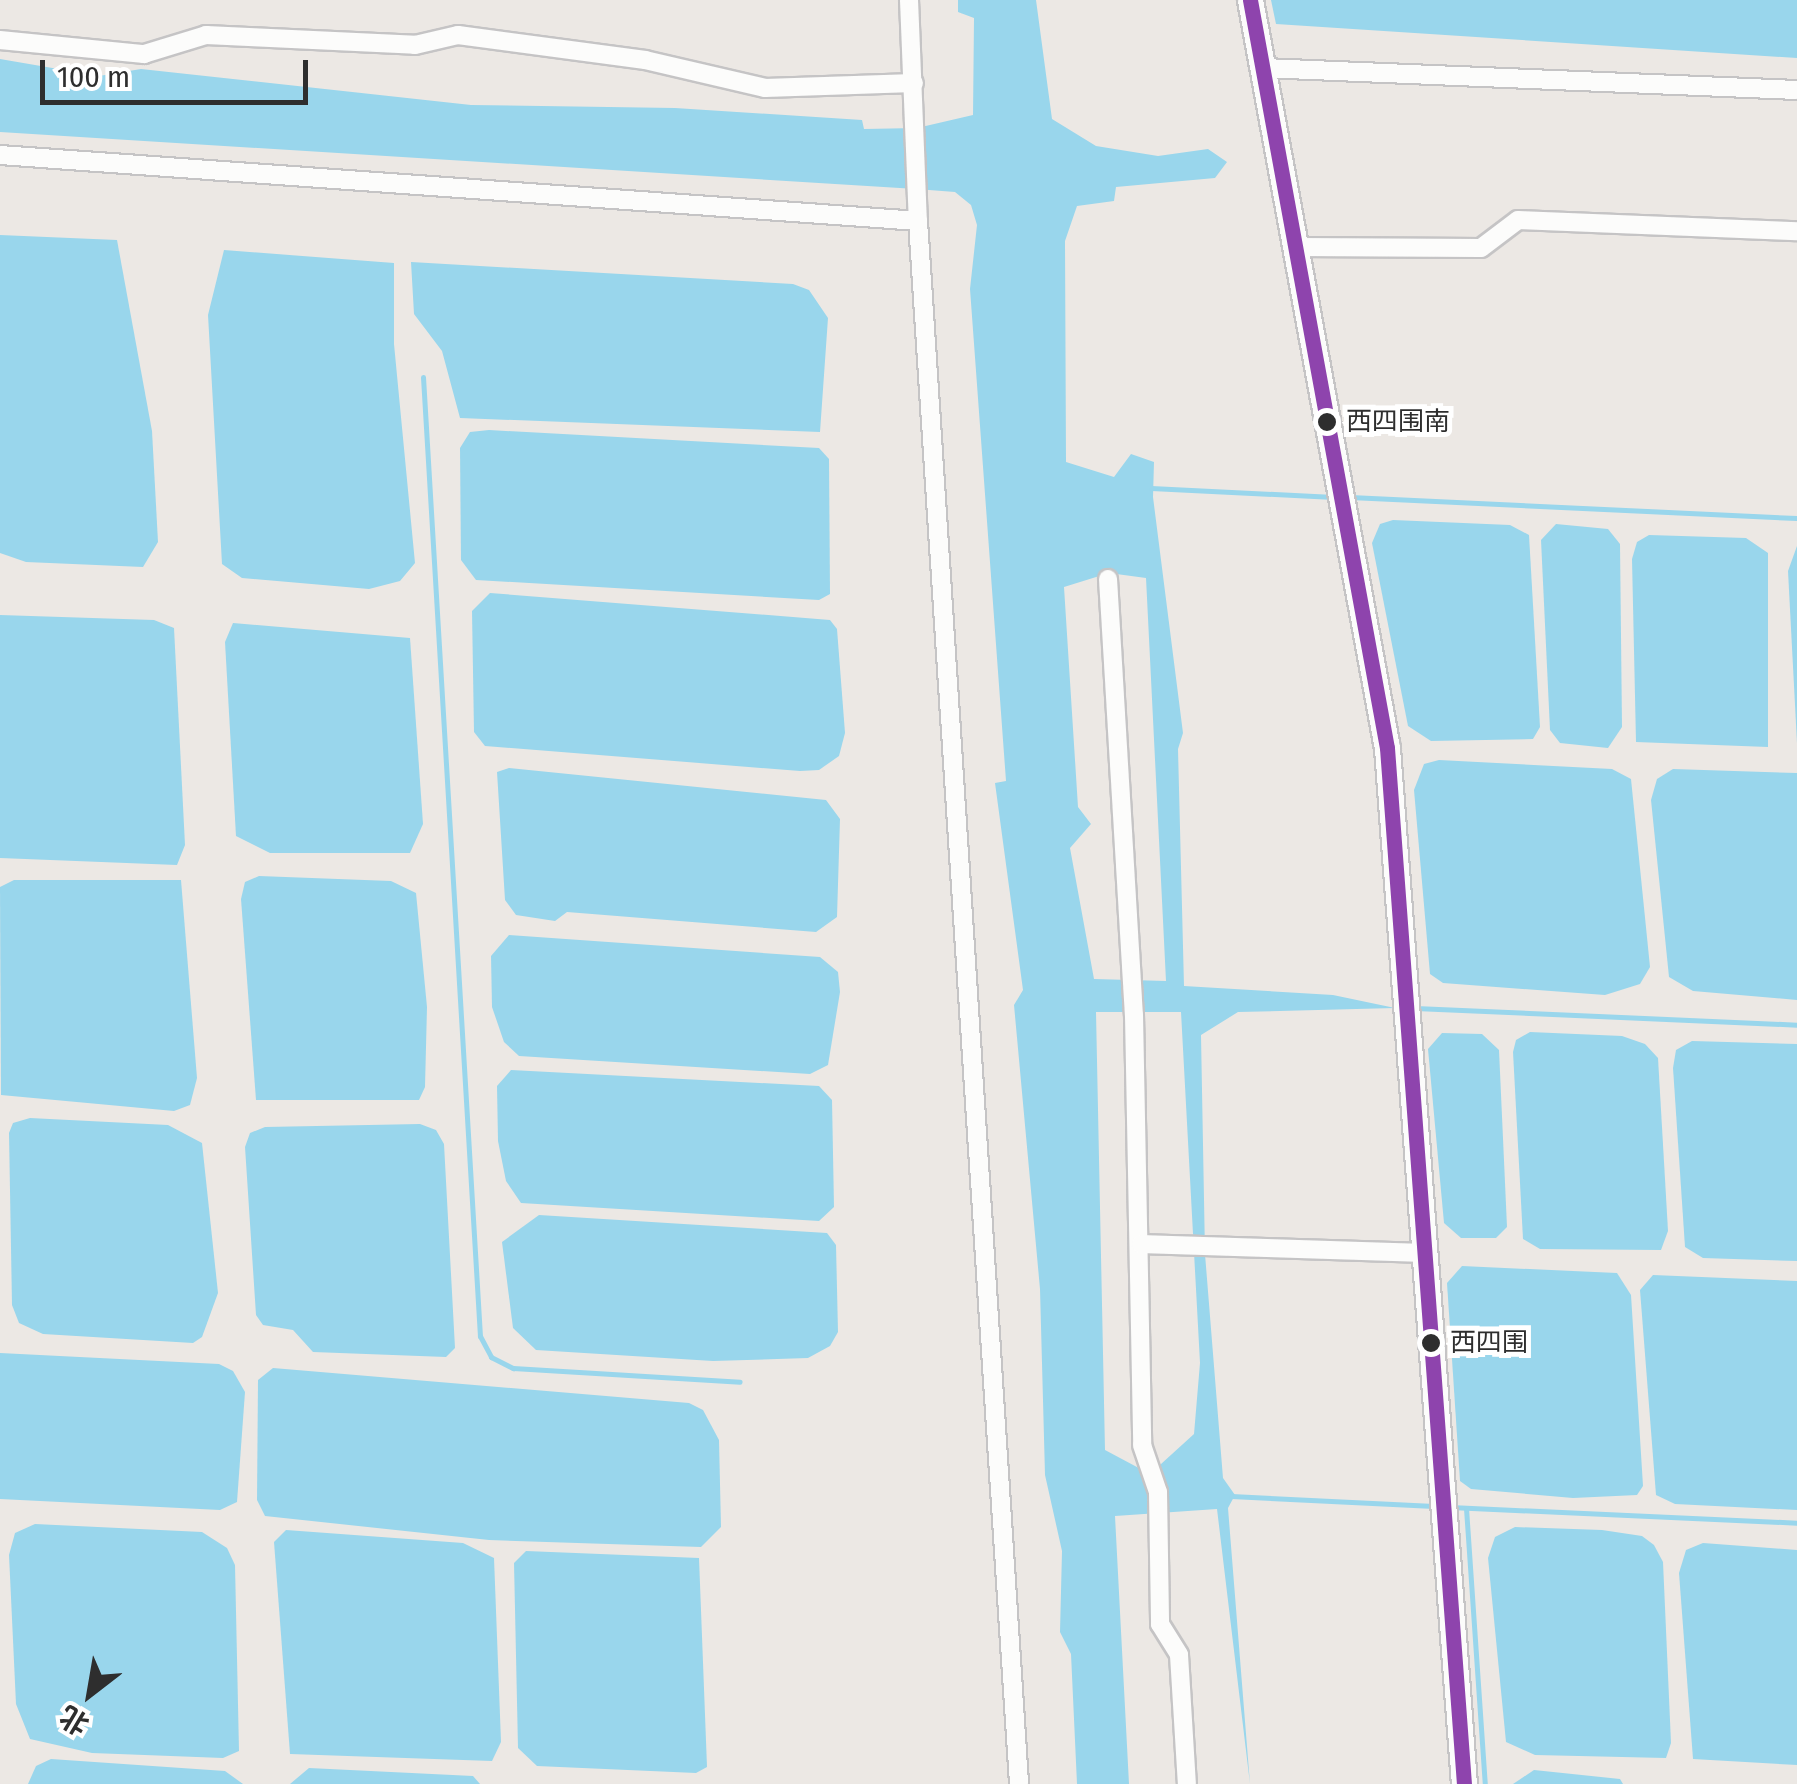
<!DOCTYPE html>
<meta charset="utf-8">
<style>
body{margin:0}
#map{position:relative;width:1797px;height:1784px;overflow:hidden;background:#ece8e4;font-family:"Fira Sans Condensed","Noto Sans SC",sans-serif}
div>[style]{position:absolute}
.water>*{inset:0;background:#99d6ec}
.stream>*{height:5px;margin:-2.5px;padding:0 2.5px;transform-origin:2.5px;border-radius:2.5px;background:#99d6ec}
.roads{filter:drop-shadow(2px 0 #c5c4c5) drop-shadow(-2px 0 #c5c4c5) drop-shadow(0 2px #c5c4c5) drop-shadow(0 -2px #c5c4c5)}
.street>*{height:18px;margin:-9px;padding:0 9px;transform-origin:9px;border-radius:9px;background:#fcfcfb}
.secondary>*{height:25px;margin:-12.5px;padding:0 12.5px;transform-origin:12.5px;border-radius:12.5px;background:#fcfcfb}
.bus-1>*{height:15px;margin:-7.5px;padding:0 7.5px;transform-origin:7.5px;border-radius:7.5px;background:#8e44ad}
.dots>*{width:28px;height:28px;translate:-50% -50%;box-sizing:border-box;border:5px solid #fff;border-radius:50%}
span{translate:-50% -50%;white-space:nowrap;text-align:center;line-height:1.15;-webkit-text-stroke:10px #fff;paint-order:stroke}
.bus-label{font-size:26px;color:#2e2e2e}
.left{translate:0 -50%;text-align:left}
.north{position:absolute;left:40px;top:1644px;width:100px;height:100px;-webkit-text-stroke:8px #fff;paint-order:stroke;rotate:211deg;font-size:28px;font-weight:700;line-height:40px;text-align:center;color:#2e2e2e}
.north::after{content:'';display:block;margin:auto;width:35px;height:45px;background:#2e2e2e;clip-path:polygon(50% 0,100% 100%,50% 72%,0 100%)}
.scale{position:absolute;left:40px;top:60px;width:268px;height:45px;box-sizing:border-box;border:5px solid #2e2e2e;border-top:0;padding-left:12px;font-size:30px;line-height:35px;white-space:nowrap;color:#2e2e2e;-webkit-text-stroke:8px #fff;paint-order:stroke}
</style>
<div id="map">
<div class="water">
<i style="clip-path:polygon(evenodd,958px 0,1036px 0,1052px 119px,1096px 146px,1158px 156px,1208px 149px,1227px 162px,1215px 178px,1116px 187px,1114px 201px,1077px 206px,1065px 241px,1066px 462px,1114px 477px,1131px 454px,1154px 462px,1153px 497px,1183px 733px,1178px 749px,1184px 986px,1333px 995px,1395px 1008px,1238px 1012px,1201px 1035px,1205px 1254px,1223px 1478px,1235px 1495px,1228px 1508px,1250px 1784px,1217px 1509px,1115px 1516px,1129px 1784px,1077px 1784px,1071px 1654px,1060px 1632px,1062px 1551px,1045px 1475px,1040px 1289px,1014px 1005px,1023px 990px,995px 783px,1006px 781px,970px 289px,977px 225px,971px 205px,955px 192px,916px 189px,0 132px,0 59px,99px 76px,141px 69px,471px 105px,675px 108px,862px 120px,864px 129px,917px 128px,973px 115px,974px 18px,958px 12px,958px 0,1109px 573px,1146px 578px,1166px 981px,1094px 979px,1070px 848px,1091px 824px,1078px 807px,1064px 587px,1109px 573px,958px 0,1096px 1012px,1181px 1012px,1200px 1363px,1194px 1434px,1150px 1474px,1105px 1450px,1096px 1012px)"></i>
<i style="clip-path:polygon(1271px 0,1797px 0,1797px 58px,1276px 24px)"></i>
<i style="clip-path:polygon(0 235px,117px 240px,152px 431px,158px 542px,143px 567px,26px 562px,0 553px)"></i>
<i style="clip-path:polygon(224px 250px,394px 263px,394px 344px,415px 563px,400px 581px,369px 589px,242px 578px,222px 564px,208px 315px)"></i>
<i style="clip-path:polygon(411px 262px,793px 284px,809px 290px,828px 318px,820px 432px,460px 418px,442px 351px,414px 314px)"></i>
<i style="clip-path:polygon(489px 430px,819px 448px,829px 459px,830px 594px,819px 600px,476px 580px,461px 560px,460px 448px,470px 432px)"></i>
<i style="clip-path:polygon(1393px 520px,1510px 525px,1529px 535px,1540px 727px,1533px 739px,1431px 741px,1408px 726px,1372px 543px,1380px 524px)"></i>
<i style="clip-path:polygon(1556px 524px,1608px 529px,1620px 544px,1622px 727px,1608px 748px,1560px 743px,1550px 730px,1541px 540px)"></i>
<i style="clip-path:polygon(1649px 535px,1746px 538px,1768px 553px,1768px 747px,1636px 742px,1632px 559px,1637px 542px)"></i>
<i style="clip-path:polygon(1797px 546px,1797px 743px,1788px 571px)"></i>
<i style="clip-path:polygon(490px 593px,830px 620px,837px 629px,845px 733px,839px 756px,819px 770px,800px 771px,485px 746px,474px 732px,472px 611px)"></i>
<i style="clip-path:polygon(0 615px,154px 620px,174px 628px,185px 845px,177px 865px,0 858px)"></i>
<i style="clip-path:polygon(233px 623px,410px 638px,423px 824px,410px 853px,270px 853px,236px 836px,225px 642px)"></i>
<i style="clip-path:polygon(1439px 760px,1612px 769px,1631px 779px,1650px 967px,1640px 984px,1605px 995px,1443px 983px,1430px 974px,1414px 790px,1424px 764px)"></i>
<i style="clip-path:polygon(509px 768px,826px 800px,840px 819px,837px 917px,816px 932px,567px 912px,555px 921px,516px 915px,505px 900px,497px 772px)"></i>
<i style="clip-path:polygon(1673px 769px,1797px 773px,1797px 1000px,1693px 991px,1669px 977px,1651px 800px,1657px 779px)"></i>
<i style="clip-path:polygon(259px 876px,391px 881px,416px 893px,427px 1007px,425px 1087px,419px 1100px,256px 1100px,241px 899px,245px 882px)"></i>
<i style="clip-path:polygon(14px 880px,181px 880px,197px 1078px,190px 1105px,174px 1111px,1px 1095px,0 887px)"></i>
<i style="clip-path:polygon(509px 935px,820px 957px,838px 972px,840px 992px,828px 1065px,810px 1074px,519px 1056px,504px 1042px,492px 1007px,491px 956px)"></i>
<i style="clip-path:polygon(1530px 1032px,1622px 1036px,1645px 1044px,1658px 1058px,1668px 1231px,1661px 1250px,1540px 1249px,1523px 1239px,1513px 1052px,1516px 1040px)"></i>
<i style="clip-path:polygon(1442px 1033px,1482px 1034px,1499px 1050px,1507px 1227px,1496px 1238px,1461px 1238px,1444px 1223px,1428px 1049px)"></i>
<i style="clip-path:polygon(1692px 1041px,1797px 1044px,1797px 1261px,1703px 1258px,1685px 1247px,1673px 1068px,1676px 1050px)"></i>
<i style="clip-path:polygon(511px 1070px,819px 1086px,832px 1100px,834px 1207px,819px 1221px,521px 1203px,506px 1181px,498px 1141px,497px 1086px)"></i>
<i style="clip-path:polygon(30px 1118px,168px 1125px,202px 1143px,218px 1293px,202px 1337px,193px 1343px,43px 1334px,19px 1323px,12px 1305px,9px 1133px,13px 1123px)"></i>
<i style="clip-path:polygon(420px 1124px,436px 1130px,444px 1144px,455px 1348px,446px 1357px,313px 1352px,293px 1330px,263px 1325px,256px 1315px,245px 1147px,250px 1133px,265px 1127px)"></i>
<i style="clip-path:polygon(539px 1215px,827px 1233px,836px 1245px,838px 1332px,830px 1346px,808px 1358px,713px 1361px,536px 1350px,513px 1328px,502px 1242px)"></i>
<i style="clip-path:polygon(1462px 1266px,1617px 1273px,1631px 1295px,1643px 1486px,1637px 1495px,1573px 1498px,1471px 1489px,1460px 1481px,1447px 1283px)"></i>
<i style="clip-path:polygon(1653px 1275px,1797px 1281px,1797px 1510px,1675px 1504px,1656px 1495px,1640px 1290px)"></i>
<i style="clip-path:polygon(0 1353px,219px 1364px,233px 1371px,245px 1392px,237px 1502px,220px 1510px,0 1499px)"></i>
<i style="clip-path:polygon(273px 1368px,689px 1403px,703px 1410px,719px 1440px,721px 1527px,701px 1547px,489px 1540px,265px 1516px,257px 1500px,258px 1380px)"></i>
<i style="clip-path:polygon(35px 1524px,202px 1532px,227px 1548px,235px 1565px,239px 1751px,223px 1758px,92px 1753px,30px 1739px,16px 1704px,9px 1555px,15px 1533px)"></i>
<i style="clip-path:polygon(1515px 1527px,1602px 1530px,1642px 1536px,1654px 1545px,1663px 1562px,1671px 1743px,1666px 1758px,1535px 1755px,1506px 1742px,1488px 1558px,1495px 1537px)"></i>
<i style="clip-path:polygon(286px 1530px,463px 1543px,494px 1558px,501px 1742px,492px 1761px,290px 1754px,274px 1542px)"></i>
<i style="clip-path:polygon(1703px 1543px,1797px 1550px,1797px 1765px,1693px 1759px,1679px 1573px,1686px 1550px)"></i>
<i style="clip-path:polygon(526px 1551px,699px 1558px,707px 1767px,696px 1773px,537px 1766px,518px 1748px,514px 1563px)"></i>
<i style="clip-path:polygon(51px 1759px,225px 1771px,243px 1784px,28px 1784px,36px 1766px)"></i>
<i style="clip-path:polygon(309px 1768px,473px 1776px,480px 1784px,290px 1784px)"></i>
<i style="clip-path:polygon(1534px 1770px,1620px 1779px,1623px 1784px,1513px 1784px)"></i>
</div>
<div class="stream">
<i style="left:423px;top:377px;width:961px;rotate:86.6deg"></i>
<i style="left:480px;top:1336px;width:24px;rotate:62deg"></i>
<i style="left:491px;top:1357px;width:25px;rotate:27deg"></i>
<i style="left:513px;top:1368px;width:227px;rotate:3.5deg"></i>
<i style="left:1151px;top:488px;width:183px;rotate:2.8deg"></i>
<i style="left:1350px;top:497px;width:447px;rotate:2.7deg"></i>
<i style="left:1415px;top:1008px;width:382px;rotate:2.5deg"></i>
<i style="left:1231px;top:1496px;width:203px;rotate:2.8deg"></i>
<i style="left:1450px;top:1507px;width:347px;rotate:2.6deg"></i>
<i style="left:1466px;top:1508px;width:277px;rotate:86.1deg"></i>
</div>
<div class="roads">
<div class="street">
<i style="left:909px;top:0;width:221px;rotate:87.7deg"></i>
<i style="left:918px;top:221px;width:1566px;rotate:86.3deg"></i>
<i style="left:0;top:40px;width:145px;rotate:5.6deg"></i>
<i style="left:144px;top:54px;width:65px;rotate:-17deg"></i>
<i style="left:206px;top:35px;width:209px;rotate:2.7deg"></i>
<i style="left:415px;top:45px;width:44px;rotate:-13.1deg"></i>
<i style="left:458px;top:35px;width:189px;rotate:7.6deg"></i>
<i style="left:645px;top:60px;width:123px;rotate:13.1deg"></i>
<i style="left:765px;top:88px;width:149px;rotate:-1.9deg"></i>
<i style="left:1263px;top:68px;width:534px;rotate:2.36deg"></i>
<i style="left:0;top:155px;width:920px;rotate:4.11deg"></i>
<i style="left:1296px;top:247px;width:185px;rotate:0.3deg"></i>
<i style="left:1481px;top:248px;width:46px;rotate:-37.1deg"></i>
<i style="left:1518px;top:220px;width:279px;rotate:2.3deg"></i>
<i style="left:1108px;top:579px;width:437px;rotate:86.6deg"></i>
<i style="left:1134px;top:1015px;width:430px;rotate:88.9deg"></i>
<i style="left:1142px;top:1445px;width:50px;rotate:71.2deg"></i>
<i style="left:1158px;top:1492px;width:132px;rotate:89.1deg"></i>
<i style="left:1160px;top:1624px;width:36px;rotate:58deg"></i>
<i style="left:1179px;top:1655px;width:129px;rotate:86.5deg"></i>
<i style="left:1141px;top:1244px;width:283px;rotate:1.8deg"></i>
</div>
<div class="secondary">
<i style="left:1250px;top:0;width:760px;rotate:79.62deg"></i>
<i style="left:1387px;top:748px;width:1039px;rotate:85.75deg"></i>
</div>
</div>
<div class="bus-1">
<i style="left:1250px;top:0;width:760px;rotate:79.62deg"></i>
<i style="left:1387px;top:748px;width:1039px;rotate:85.75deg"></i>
</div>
<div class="dots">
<i style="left:1327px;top:422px;background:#2e2e2e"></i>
<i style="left:1431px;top:1343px;background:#2e2e2e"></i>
</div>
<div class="bus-label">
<span class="left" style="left:1346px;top:422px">西四围南</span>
<span class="left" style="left:1450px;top:1343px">西四围</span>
</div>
<div class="north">北</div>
<div class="scale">100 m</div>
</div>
